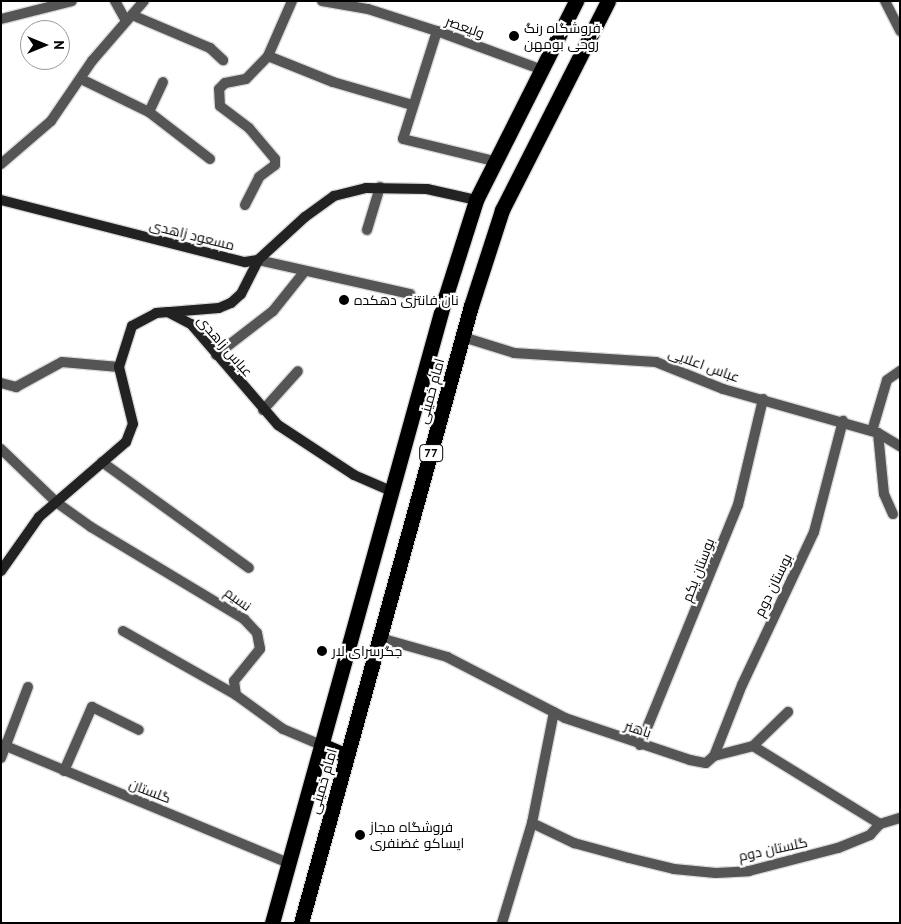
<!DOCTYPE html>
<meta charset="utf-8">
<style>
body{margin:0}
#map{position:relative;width:901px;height:924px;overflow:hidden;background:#fff;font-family:"PT Sans",Cairo,sans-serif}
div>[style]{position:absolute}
.roads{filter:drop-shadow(1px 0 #dbdbdb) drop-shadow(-1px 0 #dbdbdb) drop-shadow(0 1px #dbdbdb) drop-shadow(0 -1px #dbdbdb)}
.street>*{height:10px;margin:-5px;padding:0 5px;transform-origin:5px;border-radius:5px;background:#555}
.secondary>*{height:10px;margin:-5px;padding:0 5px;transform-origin:5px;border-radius:5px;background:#222}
.highway>*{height:15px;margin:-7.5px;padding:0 7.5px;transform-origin:7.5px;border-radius:7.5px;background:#000}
.dots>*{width:14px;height:14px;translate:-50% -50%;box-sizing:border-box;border:2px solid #fff;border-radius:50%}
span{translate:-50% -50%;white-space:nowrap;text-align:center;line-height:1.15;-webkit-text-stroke:4.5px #fff;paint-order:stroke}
.shield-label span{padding:1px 4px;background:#fff;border:1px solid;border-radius:4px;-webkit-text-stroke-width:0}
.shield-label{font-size:12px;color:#000;font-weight:700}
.street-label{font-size:14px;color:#000}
.poi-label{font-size:14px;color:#000}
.left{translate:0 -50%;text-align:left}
.frame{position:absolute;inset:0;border:2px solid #000;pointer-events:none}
.north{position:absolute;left:20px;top:20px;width:50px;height:50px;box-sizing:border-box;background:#fff;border:1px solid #999;border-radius:50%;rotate:90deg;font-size:14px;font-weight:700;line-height:20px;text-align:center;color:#000}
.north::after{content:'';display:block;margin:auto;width:18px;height:22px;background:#000;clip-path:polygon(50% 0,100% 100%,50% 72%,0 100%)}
</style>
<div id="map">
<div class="roads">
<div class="street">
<i style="left:115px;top:1px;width:23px;rotate:61deg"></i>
<i style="left:322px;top:1px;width:47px;rotate:9.9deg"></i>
<i style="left:368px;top:9px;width:72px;rotate:17.7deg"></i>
<i style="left:437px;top:31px;width:110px;rotate:20.3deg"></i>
<i style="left:885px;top:1px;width:34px;rotate:63deg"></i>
<i style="left:132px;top:15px;width:85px;rotate:22.9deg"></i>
<i style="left:210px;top:48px;width:18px;rotate:43deg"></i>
<i style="left:1px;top:19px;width:73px;rotate:-14.2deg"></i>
<i style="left:437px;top:31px;width:113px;rotate:107.5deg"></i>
<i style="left:403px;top:139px;width:94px;rotate:13.6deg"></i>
<i style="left:268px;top:56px;width:70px;rotate:21.8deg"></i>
<i style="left:333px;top:82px;width:82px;rotate:16.2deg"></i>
<i style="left:81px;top:79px;width:76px;rotate:25.9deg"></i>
<i style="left:149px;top:112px;width:77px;rotate:37.6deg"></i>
<i style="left:149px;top:112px;width:33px;rotate:-65deg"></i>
<i style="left:1px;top:164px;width:66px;rotate:-40.7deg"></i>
<i style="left:51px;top:121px;width:73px;rotate:-55.7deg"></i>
<i style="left:92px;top:61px;width:79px;rotate:-49.1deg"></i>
<i style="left:245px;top:205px;width:31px;rotate:-63deg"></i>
<i style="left:259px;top:177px;width:20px;rotate:-37deg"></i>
<i style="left:275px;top:165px;width:6px;rotate:-90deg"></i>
<i style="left:275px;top:159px;width:40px;rotate:-130deg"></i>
<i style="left:249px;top:128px;width:36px;rotate:-143deg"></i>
<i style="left:220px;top:106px;width:17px;rotate:-93deg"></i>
<i style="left:219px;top:89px;width:8px;rotate:-45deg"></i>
<i style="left:225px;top:83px;width:21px;rotate:-11deg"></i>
<i style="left:246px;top:79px;width:32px;rotate:-46deg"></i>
<i style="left:268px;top:56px;width:60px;rotate:-66.4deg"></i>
<i style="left:367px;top:230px;width:45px;rotate:-73.2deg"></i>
<i style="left:258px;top:260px;width:156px;rotate:12.6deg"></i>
<i style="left:463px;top:337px;width:53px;rotate:17.4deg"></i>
<i style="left:514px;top:353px;width:142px;rotate:3.6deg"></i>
<i style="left:656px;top:362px;width:72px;rotate:21.9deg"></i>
<i style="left:723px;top:389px;width:161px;rotate:15.8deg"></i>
<i style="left:878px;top:433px;width:26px;rotate:31deg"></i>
<i style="left:216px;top:355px;width:72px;rotate:-37.7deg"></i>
<i style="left:273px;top:311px;width:51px;rotate:-51.3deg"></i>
<i style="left:1px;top:383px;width:16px;rotate:15deg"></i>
<i style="left:16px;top:387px;width:52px;rotate:-28.5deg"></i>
<i style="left:62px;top:362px;width:57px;rotate:5deg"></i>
<i style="left:263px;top:410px;width:52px;rotate:-48.1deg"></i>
<i style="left:872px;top:431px;width:53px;rotate:-73.6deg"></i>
<i style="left:887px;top:380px;width:16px;rotate:-35deg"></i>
<i style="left:878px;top:433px;width:61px;rotate:84.4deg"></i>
<i style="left:884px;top:494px;width:22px;rotate:66deg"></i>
<i style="left:1px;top:449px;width:76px;rotate:43.9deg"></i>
<i style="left:56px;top:502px;width:43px;rotate:35.5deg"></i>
<i style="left:91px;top:527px;width:179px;rotate:31deg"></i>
<i style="left:244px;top:619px;width:19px;rotate:47deg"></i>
<i style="left:257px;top:633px;width:16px;rotate:79deg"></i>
<i style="left:260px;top:649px;width:41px;rotate:129.1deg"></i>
<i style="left:234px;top:681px;width:14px;rotate:82deg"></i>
<i style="left:236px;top:695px;width:58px;rotate:35.9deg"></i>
<i style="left:283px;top:729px;width:41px;rotate:22.8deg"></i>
<i style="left:102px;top:462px;width:181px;rotate:35.8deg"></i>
<i style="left:123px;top:631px;width:130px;rotate:29.5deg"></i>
<i style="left:380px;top:638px;width:70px;rotate:15.8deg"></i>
<i style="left:447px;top:657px;width:133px;rotate:27.3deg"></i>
<i style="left:565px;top:718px;width:132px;rotate:18.6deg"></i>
<i style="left:690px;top:760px;width:16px;rotate:11deg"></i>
<i style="left:706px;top:763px;width:11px;rotate:-41deg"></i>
<i style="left:714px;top:756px;width:40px;rotate:-14.4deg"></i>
<i style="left:753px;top:746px;width:149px;rotate:31.6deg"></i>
<i style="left:1px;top:744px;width:312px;rotate:22.5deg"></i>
<i style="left:640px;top:745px;width:259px;rotate:-67.8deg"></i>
<i style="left:738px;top:505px;width:109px;rotate:-76.7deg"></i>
<i style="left:753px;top:746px;width:49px;rotate:-44.2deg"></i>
<i style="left:714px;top:756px;width:76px;rotate:-68.5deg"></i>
<i style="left:742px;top:685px;width:169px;rotate:-64.8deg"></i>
<i style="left:814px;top:532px;width:115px;rotate:-75.4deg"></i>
<i style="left:1px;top:758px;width:76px;rotate:-69.2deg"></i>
<i style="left:64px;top:771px;width:70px;rotate:-66.4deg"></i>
<i style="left:92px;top:707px;width:52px;rotate:26.1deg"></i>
<i style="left:532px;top:823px;width:47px;rotate:25.5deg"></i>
<i style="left:574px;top:843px;width:57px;rotate:15.3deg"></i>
<i style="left:629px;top:858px;width:46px;rotate:13.7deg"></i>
<i style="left:674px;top:869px;width:42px;rotate:5.4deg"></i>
<i style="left:716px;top:873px;width:33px;rotate:-3deg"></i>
<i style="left:749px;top:871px;width:92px;rotate:-14.5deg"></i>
<i style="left:838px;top:848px;width:35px;rotate:-22deg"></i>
<i style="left:870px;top:835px;width:15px;rotate:-48deg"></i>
<i style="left:880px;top:824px;width:21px;rotate:-17deg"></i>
<i style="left:502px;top:923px;width:104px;rotate:-73.3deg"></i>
<i style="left:532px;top:823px;width:113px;rotate:-78.8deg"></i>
</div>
<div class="secondary">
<i style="left:1px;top:200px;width:252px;rotate:14.3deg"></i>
<i style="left:245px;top:262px;width:13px;rotate:-9deg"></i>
<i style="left:258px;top:260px;width:64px;rotate:-42.5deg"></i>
<i style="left:305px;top:217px;width:36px;rotate:-36deg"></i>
<i style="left:334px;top:196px;width:33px;rotate:-14deg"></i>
<i style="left:366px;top:188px;width:61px;rotate:0.9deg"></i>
<i style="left:427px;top:189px;width:50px;rotate:12.7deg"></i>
<i style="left:170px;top:312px;width:49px;rotate:-4.7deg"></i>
<i style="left:219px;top:308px;width:13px;rotate:-23deg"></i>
<i style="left:231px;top:303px;width:13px;rotate:-42deg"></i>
<i style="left:241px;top:294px;width:38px;rotate:-63deg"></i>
<i style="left:1px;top:571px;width:66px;rotate:-54.9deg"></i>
<i style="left:39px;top:517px;width:115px;rotate:-40.8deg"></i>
<i style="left:126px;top:442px;width:19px;rotate:-69deg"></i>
<i style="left:133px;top:424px;width:59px;rotate:-103.8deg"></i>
<i style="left:119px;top:367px;width:43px;rotate:-72.4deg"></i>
<i style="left:132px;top:326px;width:27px;rotate:-28deg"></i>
<i style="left:156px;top:313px;width:12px;rotate:-5deg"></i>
<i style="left:168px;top:312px;width:26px;rotate:28deg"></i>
<i style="left:191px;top:324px;width:133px;rotate:49.3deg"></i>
<i style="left:278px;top:425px;width:91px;rotate:33.3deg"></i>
<i style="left:354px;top:475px;width:40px;rotate:23.4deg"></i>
</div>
<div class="highway">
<i style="left:321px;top:745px;width:28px;rotate:23deg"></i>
<i style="left:272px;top:923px;width:649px;rotate:-74.53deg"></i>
<i style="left:445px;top:298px;width:103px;rotate:-72.4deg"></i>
<i style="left:476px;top:200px;width:223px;rotate:-63.3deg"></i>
<i style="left:301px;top:923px;width:640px;rotate:-74.6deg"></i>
<i style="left:471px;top:306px;width:101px;rotate:-72.1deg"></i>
<i style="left:502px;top:210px;width:234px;rotate:-63.1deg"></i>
</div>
</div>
<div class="dots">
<i style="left:514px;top:36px;background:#000"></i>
<i style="left:344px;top:300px;background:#000"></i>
<i style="left:322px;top:651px;background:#000"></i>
<i style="left:360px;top:835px;background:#000"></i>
</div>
<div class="shield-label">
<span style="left:431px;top:453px">77</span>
</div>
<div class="street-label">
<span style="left:465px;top:27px;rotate:20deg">ولیعصر</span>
<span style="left:192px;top:235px;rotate:14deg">مسعود زاهدی</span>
<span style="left:225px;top:346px;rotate:49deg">عباس زاهدی</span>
<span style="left:704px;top:365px;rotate:20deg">عباس اعلایی</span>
<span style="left:431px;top:391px;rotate:-75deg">امام خمینی</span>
<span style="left:698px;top:570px;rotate:-69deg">بوستان یکم</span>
<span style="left:773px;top:585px;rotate:-64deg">بوستان دوم</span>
<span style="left:238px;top:599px;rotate:36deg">نسیم</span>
<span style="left:638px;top:729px;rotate:18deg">باهنر</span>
<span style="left:323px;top:781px;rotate:-74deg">امام خمینی</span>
<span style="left:150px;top:791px;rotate:21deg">گلستان</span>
<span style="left:773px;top:849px;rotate:-12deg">گلستان دوم</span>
</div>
<div class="poi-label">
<span class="left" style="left:524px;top:36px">فروشگاه رنگ<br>روحی بومهن</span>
<span class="left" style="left:354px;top:300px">نان فانتزی دهکده</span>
<span class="left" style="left:332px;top:651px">جگرسرای لار</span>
<span class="left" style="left:370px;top:835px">فروشگاه مجاز<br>ایساکو غضنفری</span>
</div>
<div class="frame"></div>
<div class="north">N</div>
</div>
